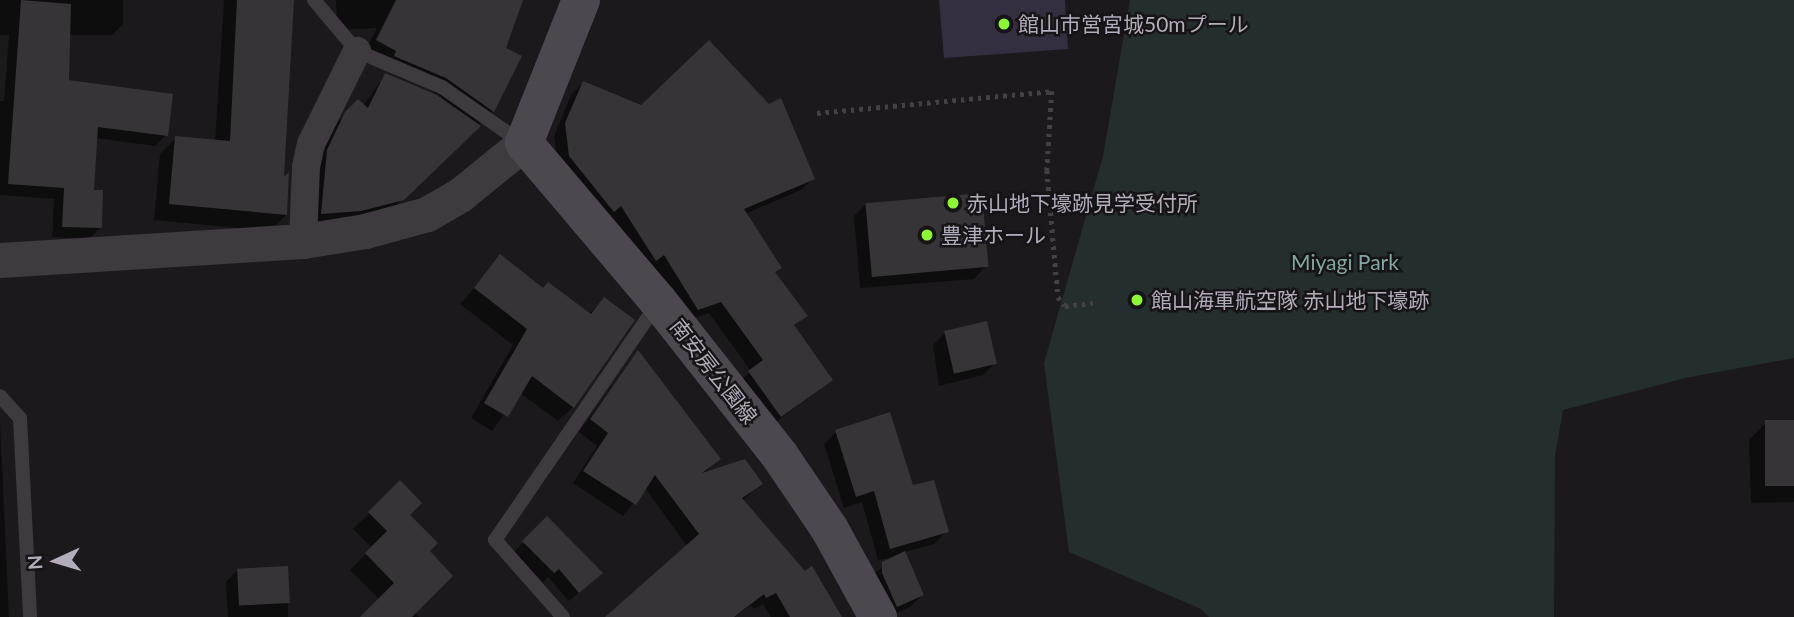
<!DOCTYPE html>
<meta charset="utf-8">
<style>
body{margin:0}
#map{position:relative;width:1794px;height:617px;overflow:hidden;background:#1b191b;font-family:Lato,"Noto Sans JP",sans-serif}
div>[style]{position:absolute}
.green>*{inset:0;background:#252e2e}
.water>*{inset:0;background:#342e40}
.shadow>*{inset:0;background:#0007}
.building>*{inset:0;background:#373437;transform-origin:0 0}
.path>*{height:4.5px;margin-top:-2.25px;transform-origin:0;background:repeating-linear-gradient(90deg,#444047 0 3.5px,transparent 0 8.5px)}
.service>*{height:14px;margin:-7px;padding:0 7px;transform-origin:7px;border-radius:7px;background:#3f3a40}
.minor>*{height:28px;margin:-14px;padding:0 14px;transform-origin:14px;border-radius:14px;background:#3f3a40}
.tertiary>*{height:35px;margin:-17.5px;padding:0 17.5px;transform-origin:17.5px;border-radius:17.5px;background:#3f3a40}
.secondary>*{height:38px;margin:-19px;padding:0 19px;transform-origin:19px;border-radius:19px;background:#4d4850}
.dots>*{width:19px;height:19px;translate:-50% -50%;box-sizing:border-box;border:4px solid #161416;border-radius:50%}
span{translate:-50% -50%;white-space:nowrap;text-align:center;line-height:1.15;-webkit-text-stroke:5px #161416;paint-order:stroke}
.poi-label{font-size:21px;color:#b4abbb}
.left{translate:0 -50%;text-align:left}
.park-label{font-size:21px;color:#82a6a4}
.street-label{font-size:21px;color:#b4abbb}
.north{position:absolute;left:21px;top:526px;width:70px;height:70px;-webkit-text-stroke:5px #161416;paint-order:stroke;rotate:266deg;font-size:19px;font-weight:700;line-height:28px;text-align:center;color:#b4abbb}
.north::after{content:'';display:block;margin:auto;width:24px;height:32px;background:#b4abbb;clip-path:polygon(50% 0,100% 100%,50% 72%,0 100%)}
</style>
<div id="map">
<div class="green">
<i style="clip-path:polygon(1130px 0,1794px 0,1794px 358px,1685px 378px,1563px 410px,1555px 456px,1554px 617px,1209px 617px,1201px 609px,1069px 552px,1044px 363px,1103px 156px)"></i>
</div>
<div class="water">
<i style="clip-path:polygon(939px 0,1065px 0,1068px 49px,944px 58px)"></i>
</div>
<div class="shadow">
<i style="clip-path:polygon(0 0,123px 0,123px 24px,112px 35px,68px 35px,65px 79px,171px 95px,166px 135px,155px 146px,96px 138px,92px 192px,100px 228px,89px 239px,52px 237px,54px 199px,0 195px,0 101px,4px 101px,9px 35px,0 35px)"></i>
<i style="clip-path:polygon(224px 0,292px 0,282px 181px,286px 215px,270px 231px,154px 220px,160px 154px,176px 138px,215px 142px)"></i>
<i style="clip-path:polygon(336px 0,521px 0,503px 49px,493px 111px,387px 214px,307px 228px,308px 186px,331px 129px,358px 101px,363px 106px,385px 75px,444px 98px,364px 53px,377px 28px,337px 30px)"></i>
<i style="clip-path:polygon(583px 83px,813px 178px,801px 190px,745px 214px,779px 268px,774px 273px,805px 315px,793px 327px,831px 380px,768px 428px,737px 384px,751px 371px,709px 313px,686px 321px,558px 168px,554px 136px,571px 95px)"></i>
<i style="clip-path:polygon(866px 204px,986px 266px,974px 279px,860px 288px,854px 216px)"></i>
<i style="clip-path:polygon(501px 257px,542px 290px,589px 314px,604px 299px,573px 407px,558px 421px,520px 393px,492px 431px,471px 418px,513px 345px,460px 304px)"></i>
<i style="clip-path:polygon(945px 333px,995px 363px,983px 375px,939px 386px,933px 345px)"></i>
<i style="clip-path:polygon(637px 352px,719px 459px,704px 474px,761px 484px,742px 501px,831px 617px,771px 617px,763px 604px,754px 609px,751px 605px,735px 617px,607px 617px,687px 546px,645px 488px,623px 516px,573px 483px,597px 446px,579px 432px)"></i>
<i style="clip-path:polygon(0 419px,9px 617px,0 617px)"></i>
<i style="clip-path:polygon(1794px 422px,1794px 502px,1751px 503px,1749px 440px,1766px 423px)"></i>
<i style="clip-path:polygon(836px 432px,912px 488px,947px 531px,934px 544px,904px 552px,922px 595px,910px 607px,888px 617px,870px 576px,899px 556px,878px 560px,862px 502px,844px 508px,824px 444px)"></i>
<i style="clip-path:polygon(400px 483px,408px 515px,427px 551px,414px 612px,419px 617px,363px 617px,380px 600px,350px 570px,372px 548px,353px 529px)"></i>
<i style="clip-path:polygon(547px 519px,591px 582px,569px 601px,548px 577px,543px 582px,514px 552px)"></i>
<i style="clip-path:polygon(287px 568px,288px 617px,228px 617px,226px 582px,238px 570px)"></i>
</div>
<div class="building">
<i style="clip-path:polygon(21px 0,71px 4px,69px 80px,173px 94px,168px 136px,98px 127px,94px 190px,103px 190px,102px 228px,62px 227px,64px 188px,8px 184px)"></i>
<i style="clip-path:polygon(237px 0,294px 0,284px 177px,289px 172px,287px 215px,169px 204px,175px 136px,230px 141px)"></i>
<i style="clip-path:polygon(396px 0,523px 0,506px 48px,522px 56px,494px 112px,446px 78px,394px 56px,396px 51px,376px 40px)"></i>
<i style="clip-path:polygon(709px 40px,769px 104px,781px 98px,815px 179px,744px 209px,782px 268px,775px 272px,808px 316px,794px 325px,833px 380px,781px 417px,748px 371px,763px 360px,721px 302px,698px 310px,664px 255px,656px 261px,621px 206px,614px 212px,569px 156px,565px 123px,583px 81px,641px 105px)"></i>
<i style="clip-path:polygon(385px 73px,437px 95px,481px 126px,404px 200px,361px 211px,321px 214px,327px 150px,345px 112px,358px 99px,368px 108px)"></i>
<i style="left:982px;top:193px;width:74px;height:117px;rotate:85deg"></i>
<i style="clip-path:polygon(500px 254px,543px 288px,548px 282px,591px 314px,604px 297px,635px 320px,574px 408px,532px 376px,508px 417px,484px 403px,527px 329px,474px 288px)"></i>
<i style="left:987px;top:321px;width:44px;height:44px;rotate:77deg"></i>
<i style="clip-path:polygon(638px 350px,721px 459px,702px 473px,745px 459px,763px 484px,742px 498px,805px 571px,812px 566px,842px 617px,790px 617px,776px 593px,766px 598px,764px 594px,734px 617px,605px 617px,699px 534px,655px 475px,636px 505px,583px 471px,608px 433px,590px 419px)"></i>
<i style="clip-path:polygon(890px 412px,913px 485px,934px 480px,949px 532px,890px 549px,874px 491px,856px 497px,835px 430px)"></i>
<i style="left:1794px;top:420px;width:66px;height:29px;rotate:90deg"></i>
<i style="clip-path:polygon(400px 480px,422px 503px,410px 515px,438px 543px,430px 551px,453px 576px,412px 617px,360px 617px,394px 583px,365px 553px,387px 531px,368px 512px)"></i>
<i style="clip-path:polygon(547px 516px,603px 573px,579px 593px,559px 569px,554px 573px,522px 541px)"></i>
<i style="clip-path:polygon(905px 551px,924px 595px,897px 607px,882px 573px,882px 562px)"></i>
<i style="left:288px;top:566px;width:37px;height:51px;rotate:87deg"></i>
</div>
<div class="path">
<i style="left:817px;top:113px;width:236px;rotate:-5.3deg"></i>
<i style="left:1052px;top:91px;width:79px;rotate:93.6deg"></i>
<i style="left:1047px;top:170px;width:127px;rotate:85deg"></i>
<i style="left:1058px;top:297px;width:11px;rotate:52deg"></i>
<i style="left:1065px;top:306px;width:28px;rotate:-6deg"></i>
</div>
<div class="service">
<i style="left:314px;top:0;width:67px;rotate:49.9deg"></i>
<i style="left:357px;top:51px;width:92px;rotate:23deg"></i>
<i style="left:442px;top:87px;width:98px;rotate:35deg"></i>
<i style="left:0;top:396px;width:30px;rotate:48deg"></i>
<i style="left:20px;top:418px;width:199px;rotate:87.1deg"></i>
<i style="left:563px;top:617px;width:103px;rotate:-131.4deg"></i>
<i style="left:495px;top:540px;width:288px;rotate:-55.5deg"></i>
</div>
<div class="minor">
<i style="left:303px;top:241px;width:74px;rotate:-87.7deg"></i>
<i style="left:306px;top:167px;width:24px;rotate:-78deg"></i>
<i style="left:311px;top:144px;width:104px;rotate:-63.7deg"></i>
</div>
<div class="tertiary">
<i style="left:0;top:260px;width:304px;rotate:-3.6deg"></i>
<i style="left:303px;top:241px;width:63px;rotate:-9.2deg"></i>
<i style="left:365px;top:231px;width:64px;rotate:-15.3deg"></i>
<i style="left:427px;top:214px;width:39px;rotate:-30deg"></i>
<i style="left:461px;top:194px;width:81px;rotate:-39deg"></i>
</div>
<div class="secondary">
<i style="left:581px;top:0;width:154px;rotate:111.7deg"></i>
<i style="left:524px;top:143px;width:209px;rotate:49.7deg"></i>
<i style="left:659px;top:302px;width:196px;rotate:51.8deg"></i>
<i style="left:780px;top:456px;width:87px;rotate:55.8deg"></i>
<i style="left:829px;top:528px;width:102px;rotate:61.2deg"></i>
</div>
<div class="dots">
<i style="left:1004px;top:24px;background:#8cf636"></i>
<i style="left:953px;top:203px;background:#8cf636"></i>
<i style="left:927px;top:235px;background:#8cf636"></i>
<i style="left:1137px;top:300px;background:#8cf636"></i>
</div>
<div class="poi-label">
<span class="left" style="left:1018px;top:24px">館山市営宮城50mプール</span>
<span class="left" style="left:967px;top:203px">赤山地下壕跡見学受付所</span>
<span class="left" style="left:941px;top:235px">豊津ホール</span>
<span class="left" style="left:1151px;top:300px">館山海軍航空隊 赤山地下壕跡</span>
</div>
<div class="park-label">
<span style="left:1345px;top:262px">Miyagi Park</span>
</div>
<div class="street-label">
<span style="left:714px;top:371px;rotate:52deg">南安房公園線</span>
</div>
<div class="north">N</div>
</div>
